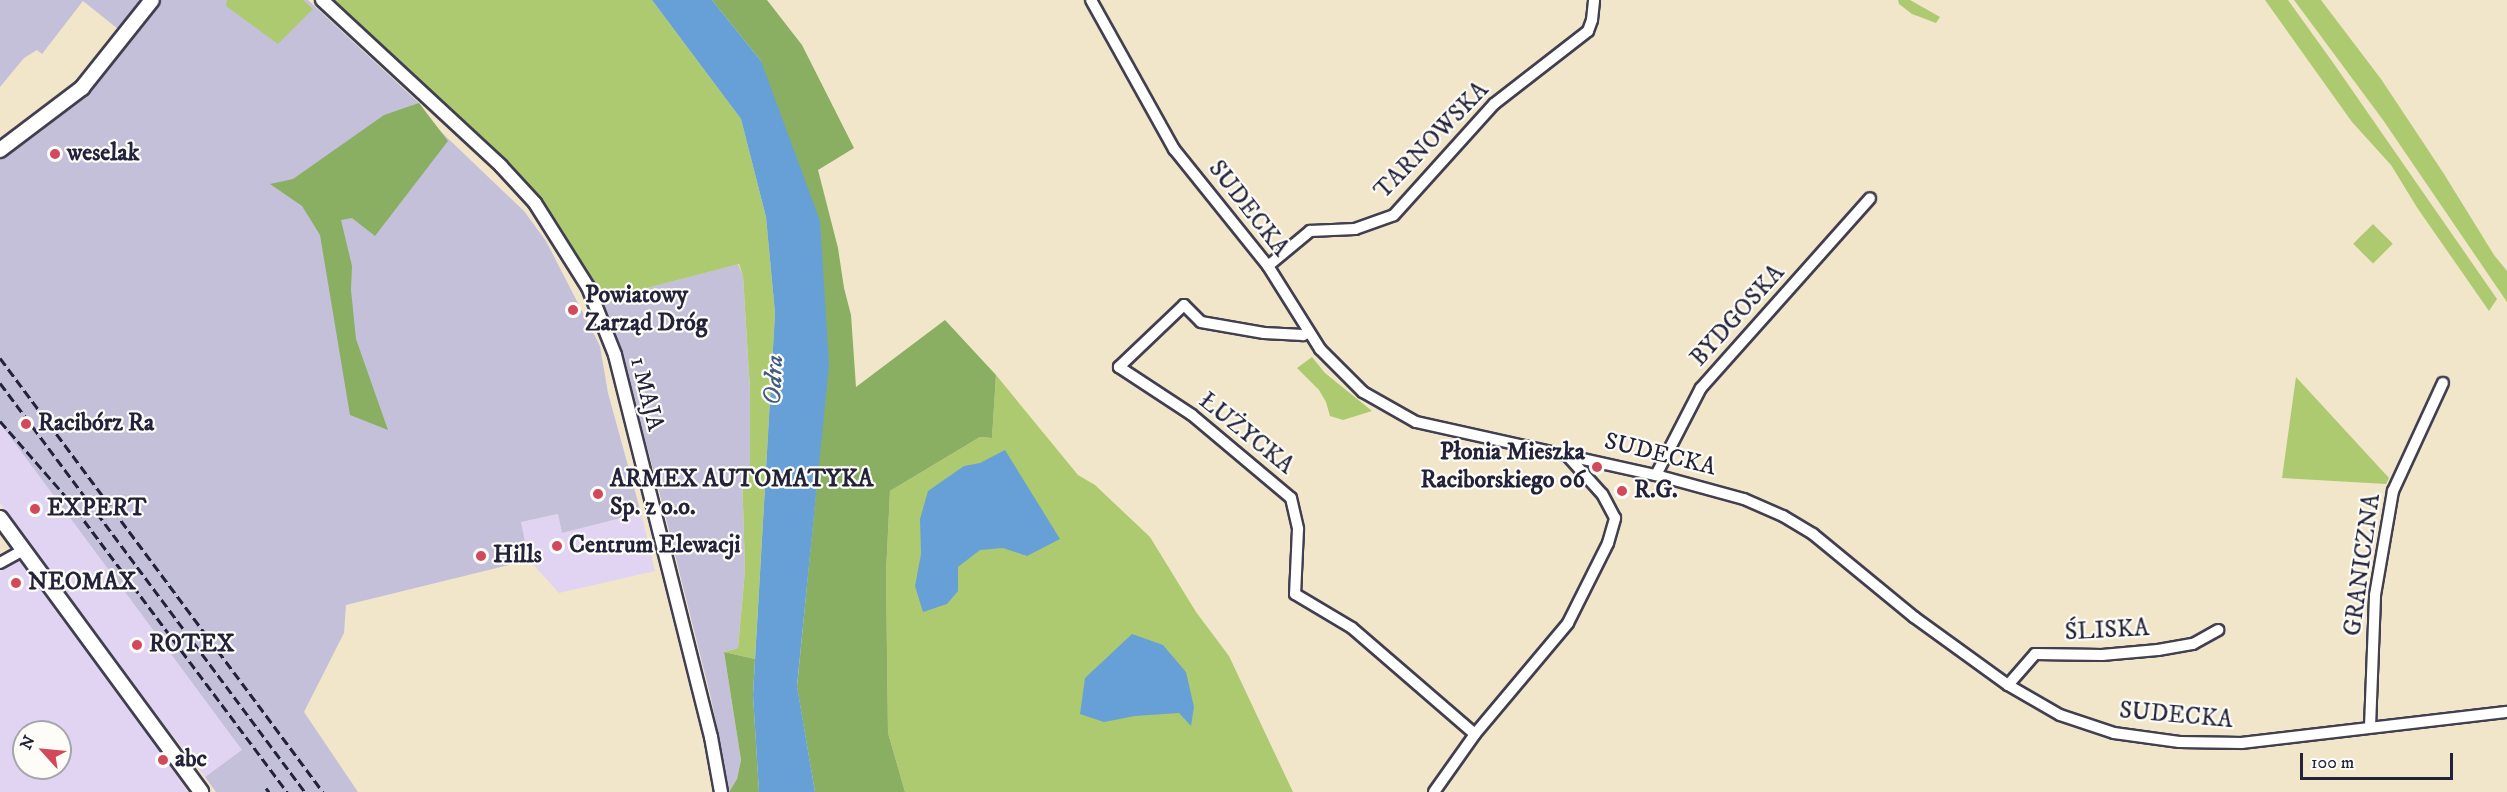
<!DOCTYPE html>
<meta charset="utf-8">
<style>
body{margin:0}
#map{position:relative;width:2507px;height:792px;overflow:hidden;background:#f1e6ca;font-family:"IM FELL DW Pica",serif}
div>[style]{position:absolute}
.built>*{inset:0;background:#e1d4f3}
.industrial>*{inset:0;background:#c5c0da}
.green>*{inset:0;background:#aeca70;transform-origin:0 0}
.forest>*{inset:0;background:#8aae62}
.water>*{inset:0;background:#66a0d6}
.roads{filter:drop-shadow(2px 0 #413f50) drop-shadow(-2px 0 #413f50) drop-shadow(0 2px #413f50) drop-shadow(0 -2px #413f50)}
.minor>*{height:10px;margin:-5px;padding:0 5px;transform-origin:5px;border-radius:5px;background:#fff}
.tertiary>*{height:12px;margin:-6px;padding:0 6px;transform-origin:6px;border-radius:6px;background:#fff}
.secondary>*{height:14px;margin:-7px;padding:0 7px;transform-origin:7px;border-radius:7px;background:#fff}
.rail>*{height:3px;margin-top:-1.5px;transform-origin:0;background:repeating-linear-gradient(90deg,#22223b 0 9px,transparent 0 13.5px)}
.dots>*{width:16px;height:16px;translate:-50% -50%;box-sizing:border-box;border:3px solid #fdfcf7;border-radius:50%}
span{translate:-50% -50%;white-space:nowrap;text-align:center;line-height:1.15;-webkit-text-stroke:4.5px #fdfcf7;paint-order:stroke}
.street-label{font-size:24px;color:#22223b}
.poi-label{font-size:24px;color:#22223b;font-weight:700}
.left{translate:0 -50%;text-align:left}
.right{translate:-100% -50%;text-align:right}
.water-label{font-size:26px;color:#415b81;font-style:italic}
.north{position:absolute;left:12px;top:720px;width:60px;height:60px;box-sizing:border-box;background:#fdfcf7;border:2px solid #a5a5ac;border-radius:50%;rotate:297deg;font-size:16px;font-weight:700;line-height:24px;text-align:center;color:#22223b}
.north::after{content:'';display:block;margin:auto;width:21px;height:27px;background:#d1495b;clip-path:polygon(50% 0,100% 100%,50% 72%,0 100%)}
.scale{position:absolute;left:2300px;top:753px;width:153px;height:27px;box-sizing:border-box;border:3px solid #22223b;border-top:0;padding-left:8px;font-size:18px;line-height:21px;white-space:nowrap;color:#22223b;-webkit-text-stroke:4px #fdfcf7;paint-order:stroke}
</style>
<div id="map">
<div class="built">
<i style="clip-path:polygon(0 422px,21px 445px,243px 751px,205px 777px,100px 642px,0 503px)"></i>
<i style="clip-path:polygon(641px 513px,655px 571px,559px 593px,529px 560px,521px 522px,558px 514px,562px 533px)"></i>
<i style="clip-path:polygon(evenodd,21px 558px,125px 700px,188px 792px,0 792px,0 570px,21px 558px,24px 732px,60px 732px,60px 768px,24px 768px,24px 732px)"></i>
</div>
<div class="industrial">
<i style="clip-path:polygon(0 0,140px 0,118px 29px,83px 1px,42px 54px,37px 50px,24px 58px,0 87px)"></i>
<i style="clip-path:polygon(158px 0,308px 0,419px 103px,436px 127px,524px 211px,546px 241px,600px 346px,608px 393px,641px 513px,562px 533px,558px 514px,521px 522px,529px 560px,346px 605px,344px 633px,304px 712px,358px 792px,216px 792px,205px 777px,242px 750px,0 423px,0 154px,87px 89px)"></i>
<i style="clip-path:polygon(738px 264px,743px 276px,750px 389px,750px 471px,742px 472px,745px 570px,738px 648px,724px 652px,741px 760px,737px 779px,729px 792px,711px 698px,659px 491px,618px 340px,601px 300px)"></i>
</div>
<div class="green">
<i style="clip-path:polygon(227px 0,303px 0,313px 9px,278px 44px,226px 6px)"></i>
<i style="clip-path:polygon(330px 0,652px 0,741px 119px,766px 217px,775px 313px,755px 659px,724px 652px,738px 648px,745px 570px,742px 471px,750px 471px,750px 389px,743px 276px,739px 264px,601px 300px,539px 198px)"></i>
<i style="clip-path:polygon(1898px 0,1910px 0,1940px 17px,1936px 23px,1912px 14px,1899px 4px)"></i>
<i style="clip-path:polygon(2265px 0,2288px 0,2334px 64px,2497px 299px,2489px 311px,2418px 209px,2391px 165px,2352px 122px)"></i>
<i style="clip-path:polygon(2294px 0,2321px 0,2381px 79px,2444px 174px,2494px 255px,2507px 271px,2507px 302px,2383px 120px)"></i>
<i style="left:2373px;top:224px;width:28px;height:28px;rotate:45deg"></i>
<i style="clip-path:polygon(1312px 357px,1325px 373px,1372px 411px,1343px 420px,1330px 416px,1326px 402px,1319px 390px,1297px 368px)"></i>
<i style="clip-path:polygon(996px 375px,1078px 475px,1095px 485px,1150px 537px,1196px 612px,1229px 656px,1293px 792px,905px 792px,888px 733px,886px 573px,890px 491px,980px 437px,992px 438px)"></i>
<i style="clip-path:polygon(2296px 377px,2389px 478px,2386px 484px,2282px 478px)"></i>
</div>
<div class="forest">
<i style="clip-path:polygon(712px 0,767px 0,802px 45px,854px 148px,818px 170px,838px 248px,844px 288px,851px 315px,856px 387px,945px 320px,996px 375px,992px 438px,980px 437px,890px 491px,886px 573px,888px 733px,905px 792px,815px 792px,797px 687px,817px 482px,761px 61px)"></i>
<i style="clip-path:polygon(419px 103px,448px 141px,375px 236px,352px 218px,341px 220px,352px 266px,351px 290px,356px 339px,388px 430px,350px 415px,320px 235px,302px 206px,270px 184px,293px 179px,384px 115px)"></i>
<i style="clip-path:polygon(724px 652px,755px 659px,753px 695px,759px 792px,729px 792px,737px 779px,741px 760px)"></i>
</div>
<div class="water">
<i style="clip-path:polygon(652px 0,712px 0,761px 61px,820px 221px,829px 365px,797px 686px,815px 792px,759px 792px,753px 695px,775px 313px,766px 217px,741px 119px)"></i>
<i style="clip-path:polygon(1005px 450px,1060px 539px,1027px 556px,1003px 548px,980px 550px,958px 567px,958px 591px,947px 604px,923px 612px,915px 586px,921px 554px,920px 519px,928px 491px,964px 466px,980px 463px)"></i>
<i style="clip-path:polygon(1132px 634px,1163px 645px,1186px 672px,1194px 707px,1191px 726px,1179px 713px,1135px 716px,1104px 722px,1080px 714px,1085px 678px)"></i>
</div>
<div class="roads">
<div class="minor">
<i style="left:1091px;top:0;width:171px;rotate:60.9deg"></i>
<i style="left:1174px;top:149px;width:150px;rotate:51.2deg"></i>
<i style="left:1268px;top:266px;width:98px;rotate:57.9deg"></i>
<i style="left:1320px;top:349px;width:61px;rotate:45deg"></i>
<i style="left:1363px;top:392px;width:61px;rotate:29.5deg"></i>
<i style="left:1416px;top:422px;width:246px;rotate:12.5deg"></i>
<i style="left:1656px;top:475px;width:91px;rotate:15.3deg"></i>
<i style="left:1744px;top:499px;width:43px;rotate:23.6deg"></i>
<i style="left:1783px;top:516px;width:35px;rotate:31deg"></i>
<i style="left:1813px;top:534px;width:131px;rotate:39.4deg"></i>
<i style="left:1914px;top:617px;width:116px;rotate:35.9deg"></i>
<i style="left:2008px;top:685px;width:60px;rotate:30deg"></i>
<i style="left:2060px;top:715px;width:57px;rotate:18.4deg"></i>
<i style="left:2114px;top:733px;width:66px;rotate:7.9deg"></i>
<i style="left:2179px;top:742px;width:63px;rotate:0.9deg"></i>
<i style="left:2242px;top:743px;width:267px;rotate:-6.7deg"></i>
<i style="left:1268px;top:266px;width:55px;rotate:-39.8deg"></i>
<i style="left:1310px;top:231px;width:45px;rotate:-2.5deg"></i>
<i style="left:1355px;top:229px;width:41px;rotate:-19.7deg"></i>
<i style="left:1394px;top:215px;width:149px;rotate:-48deg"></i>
<i style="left:1494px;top:104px;width:119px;rotate:-37.8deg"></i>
<i style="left:1588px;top:31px;width:12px;rotate:-70deg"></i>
<i style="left:1592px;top:20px;width:20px;rotate:-84deg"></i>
<i style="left:1309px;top:332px;width:7px;rotate:153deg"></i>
<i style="left:1303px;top:335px;width:39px;rotate:-177deg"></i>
<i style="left:1264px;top:333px;width:64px;rotate:-170.1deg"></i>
<i style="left:1201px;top:322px;width:24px;rotate:-135deg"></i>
<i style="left:1184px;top:305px;width:90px;rotate:136.4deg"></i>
<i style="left:1119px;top:367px;width:87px;rotate:33.3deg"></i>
<i style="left:1192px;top:415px;width:129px;rotate:40deg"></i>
<i style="left:1291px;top:498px;width:32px;rotate:77deg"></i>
<i style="left:1298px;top:529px;width:65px;rotate:92.6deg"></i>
<i style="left:1295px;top:594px;width:66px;rotate:30.8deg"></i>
<i style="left:1352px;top:628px;width:162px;rotate:40.8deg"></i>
<i style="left:1656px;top:475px;width:98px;rotate:-62.7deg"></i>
<i style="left:1701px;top:388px;width:254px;rotate:-48.3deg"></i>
<i style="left:0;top:563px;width:26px;rotate:-29deg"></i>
<i style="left:2008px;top:685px;width:41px;rotate:-48.9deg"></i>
<i style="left:2035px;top:654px;width:67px;rotate:0.9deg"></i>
<i style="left:2102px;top:655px;width:56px;rotate:-5.1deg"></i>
<i style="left:2158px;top:650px;width:36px;rotate:-10deg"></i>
<i style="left:2193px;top:644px;width:29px;rotate:-29deg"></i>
<i style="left:2370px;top:727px;width:132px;rotate:-87.8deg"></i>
<i style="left:2375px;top:595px;width:106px;rotate:-80.2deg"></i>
<i style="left:2393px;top:491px;width:119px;rotate:-65.2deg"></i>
<i style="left:1434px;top:792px;width:71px;rotate:-54.7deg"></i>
<i style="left:1475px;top:734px;width:145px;rotate:-50deg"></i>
<i style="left:1568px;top:623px;width:89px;rotate:-63.4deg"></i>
<i style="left:1608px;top:543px;width:26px;rotate:-74deg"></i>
<i style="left:1615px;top:518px;width:27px;rotate:-118deg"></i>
<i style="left:1602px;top:494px;width:54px;rotate:-132deg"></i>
</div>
<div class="tertiary">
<i style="left:322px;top:0;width:244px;rotate:42.8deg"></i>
<i style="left:501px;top:166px;width:50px;rotate:47.4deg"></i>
<i style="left:535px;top:203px;width:99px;rotate:57.8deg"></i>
<i style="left:588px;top:287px;width:73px;rotate:68.3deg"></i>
<i style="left:615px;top:355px;width:394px;rotate:75.9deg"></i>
<i style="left:711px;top:737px;width:56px;rotate:79.7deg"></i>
</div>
<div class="secondary">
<i style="left:0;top:150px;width:103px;rotate:-37.1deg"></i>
<i style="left:82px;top:88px;width:112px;rotate:-51.5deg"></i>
<i style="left:0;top:518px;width:340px;rotate:53.7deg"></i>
</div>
</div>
<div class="rail">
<i style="left:0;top:358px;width:541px;rotate:53.34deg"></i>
<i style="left:0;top:383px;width:510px;rotate:53.29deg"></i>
<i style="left:0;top:421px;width:103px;rotate:48.9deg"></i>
<i style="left:68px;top:499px;width:366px;rotate:53.2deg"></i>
<i style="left:266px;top:788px;width:5px;rotate:53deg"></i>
</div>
<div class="dots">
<i style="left:55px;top:154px;background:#d1495b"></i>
<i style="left:573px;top:310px;background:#d1495b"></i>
<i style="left:26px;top:424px;background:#d1495b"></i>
<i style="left:1597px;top:467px;background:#d1495b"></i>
<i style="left:1622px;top:491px;background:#d1495b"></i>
<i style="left:598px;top:494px;background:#d1495b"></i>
<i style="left:35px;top:509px;background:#d1495b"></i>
<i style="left:557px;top:546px;background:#d1495b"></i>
<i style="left:481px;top:556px;background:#d1495b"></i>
<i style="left:16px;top:583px;background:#d1495b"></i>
<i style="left:137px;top:645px;background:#d1495b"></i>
<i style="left:163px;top:760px;background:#d1495b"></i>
</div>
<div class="street-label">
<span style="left:1432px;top:141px;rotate:-46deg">TARNOWSKA</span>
<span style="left:1248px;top:209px;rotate:52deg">SUDECKA</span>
<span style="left:1738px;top:316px;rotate:-48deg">BYDGOSKA</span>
<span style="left:646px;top:394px;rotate:76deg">1 MAJA</span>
<span style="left:1246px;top:434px;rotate:39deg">ŁUŻYCKA</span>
<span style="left:1660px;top:455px;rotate:14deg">SUDECKA</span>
<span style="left:2363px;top:565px;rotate:-82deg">GRANICZNA</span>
<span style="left:2107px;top:631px;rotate:-3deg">ŚLISKA</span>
<span style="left:2176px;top:716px;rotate:5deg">SUDECKA</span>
</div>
<div class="poi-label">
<span class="left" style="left:67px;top:154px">weselak</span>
<span class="left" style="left:585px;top:310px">Powiatowy<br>Zarząd Dróg</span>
<span class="left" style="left:38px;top:424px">Racibórz Ra</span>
<span class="right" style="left:1585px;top:467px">Płonia Mieszka<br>Raciborskiego 06</span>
<span class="left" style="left:610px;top:494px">ARMEX AUTOMATYKA<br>Sp. z o.o.</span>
<span class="left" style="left:1634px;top:491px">R.G.</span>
<span class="left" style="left:47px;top:509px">EXPERT</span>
<span class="left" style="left:569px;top:546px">Centrum Elewacji</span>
<span class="left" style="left:493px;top:556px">Hills</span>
<span class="left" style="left:28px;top:583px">NEOMAX</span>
<span class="left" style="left:149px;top:645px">ROTEX</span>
<span class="left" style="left:175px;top:760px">abc</span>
</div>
<div class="water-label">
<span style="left:774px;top:380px;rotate:-87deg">Odra</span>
</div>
<div class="north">N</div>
<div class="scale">100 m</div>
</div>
